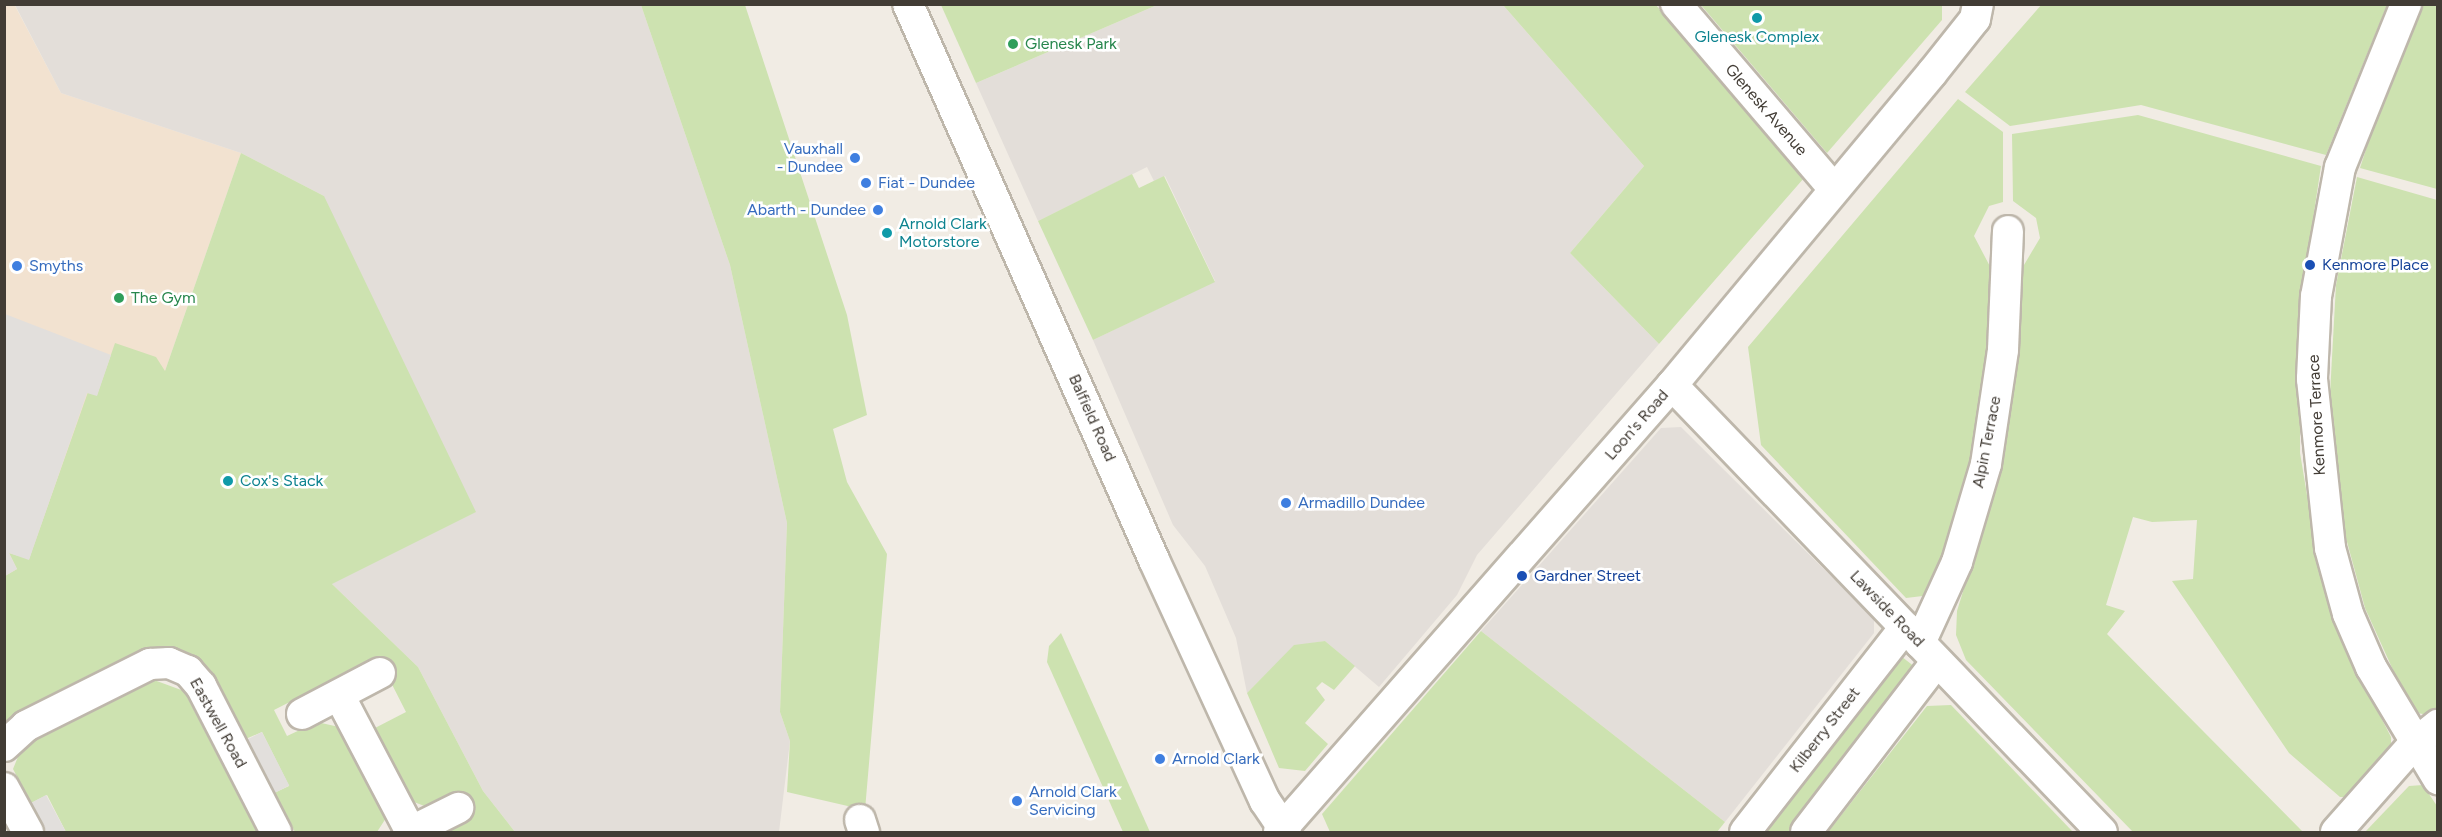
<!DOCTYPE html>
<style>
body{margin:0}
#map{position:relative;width:2442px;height:837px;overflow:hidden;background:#f1ece4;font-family:Figtree,sans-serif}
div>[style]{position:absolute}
.commercial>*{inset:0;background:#f2e2d0}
.industrial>*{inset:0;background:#e3ded9}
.green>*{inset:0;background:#cde2b0;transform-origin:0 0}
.parking>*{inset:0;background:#e2dfdc;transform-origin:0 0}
.roads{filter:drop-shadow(2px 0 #beb7ab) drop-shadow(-2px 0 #beb7ab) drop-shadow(0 2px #beb7ab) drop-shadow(0 -2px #beb7ab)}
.minor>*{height:30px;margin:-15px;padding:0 15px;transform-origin:15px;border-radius:15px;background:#fff}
.dots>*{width:16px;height:16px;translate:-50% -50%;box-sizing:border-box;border:3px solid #fff;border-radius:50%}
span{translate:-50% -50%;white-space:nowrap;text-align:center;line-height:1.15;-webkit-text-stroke:5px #fff;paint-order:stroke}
.culture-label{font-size:16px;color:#0d838f}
.left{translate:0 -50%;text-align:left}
.leisure-label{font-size:16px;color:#27864d}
.street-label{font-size:16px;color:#423c35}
.shop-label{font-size:16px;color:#366cbe}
.right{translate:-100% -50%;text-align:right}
.transit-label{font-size:16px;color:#164399}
.frame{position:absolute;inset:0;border:6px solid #423c35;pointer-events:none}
</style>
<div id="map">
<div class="commercial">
<i style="clip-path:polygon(14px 4px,61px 93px,241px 153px,165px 371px,5px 588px,4px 5px)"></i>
</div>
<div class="industrial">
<i style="clip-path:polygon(15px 5px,641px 5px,730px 265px,787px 523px,780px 712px,790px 741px,779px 832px,515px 832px,483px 791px,418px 667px,332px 584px,324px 196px,241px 153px,61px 93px)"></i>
<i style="clip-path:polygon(1157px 5px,1503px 5px,1644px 166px,1570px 253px,1659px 344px,1477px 555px,1457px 595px,1379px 687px,1325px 641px,1294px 646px,1247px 693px,1236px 638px,1205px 566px,1173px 525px,1093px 340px,1215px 281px,1165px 176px,1154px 181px,1147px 167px,1038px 221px,976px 83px)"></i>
<i style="clip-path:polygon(1681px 427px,1874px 619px,1874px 633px,1725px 822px,1481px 631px,1661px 428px)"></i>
</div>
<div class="green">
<i style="clip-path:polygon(2042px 4px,2387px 4px,2387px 5px,2326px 155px,2141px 105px,2010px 126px,1965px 92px)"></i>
<i style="clip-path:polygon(641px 5px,745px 5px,847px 315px,867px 415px,833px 429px,847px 482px,887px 554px,865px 810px,787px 792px,790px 741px,780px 712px,787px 523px,730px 265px)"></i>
<i style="clip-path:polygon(941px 5px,1157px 5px,976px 83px)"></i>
<i style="clip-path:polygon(1503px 5px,1656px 5px,1804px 178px,1659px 344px,1570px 253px,1644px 166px)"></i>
<i style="clip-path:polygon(1701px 5px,1942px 5px,1942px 20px,1827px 153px)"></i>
<i style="clip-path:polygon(2422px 5px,2437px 5px,2437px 189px,2360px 168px,2389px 78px)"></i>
<i style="clip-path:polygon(1958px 99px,2003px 132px,2003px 202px,1989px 206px,1974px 236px,1994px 274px,1993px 339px,1978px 452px,1931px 595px,1906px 598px,1761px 445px,1748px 347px)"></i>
<i style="clip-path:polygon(2138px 115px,2321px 166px,2300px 306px,2300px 453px,2318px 561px,2342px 642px,2391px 737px,2391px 751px,2350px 797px,2340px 797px,2289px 753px,2172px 581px,2193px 579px,2197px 520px,2152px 522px,2133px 517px,2106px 605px,2125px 611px,2107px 634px,2303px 832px,2133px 832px,1966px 660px,1956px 635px,1957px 611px,2004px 459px,2020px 344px,2021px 270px,2040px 238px,2036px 218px,2013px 201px,2012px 134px)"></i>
<i style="clip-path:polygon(241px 153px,324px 196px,476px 512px,332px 584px,418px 667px,483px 791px,515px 832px,443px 832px,470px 818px,457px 792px,427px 807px,414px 802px,375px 728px,406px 712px,378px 657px,274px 710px,287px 736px,317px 722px,339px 727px,386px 818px,377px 832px,295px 832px,274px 793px,289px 786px,262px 732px,241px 741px,193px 661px,5px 727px,5px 576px,17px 569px,9px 553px,29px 559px,88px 392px,97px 395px,115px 343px,156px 357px,165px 371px)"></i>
<i style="clip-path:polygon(1132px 174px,1139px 188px,1164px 176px,1215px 282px,1093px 340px,1038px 221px)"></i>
<i style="clip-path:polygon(2357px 177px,2437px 200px,2438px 707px,2428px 715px,2412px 712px,2365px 608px,2340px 516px,2330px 394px,2336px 285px)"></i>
<i style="clip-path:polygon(1481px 631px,1725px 822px,1717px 832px,1330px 832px,1322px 814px)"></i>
<i style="clip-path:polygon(1061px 633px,1087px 691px,1150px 832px,1123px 832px,1047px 662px,1049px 646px)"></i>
<i style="clip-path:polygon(1325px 641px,1355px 666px,1334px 690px,1322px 682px,1316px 688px,1325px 700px,1305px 723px,1328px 744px,1305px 771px,1279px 768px,1247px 693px,1294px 645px)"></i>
<i style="left:1897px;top:653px;width:28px;height:227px;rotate:38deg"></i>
<i style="clip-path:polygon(154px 680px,184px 691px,258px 832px,66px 832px,47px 795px,31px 803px,13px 769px,22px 747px)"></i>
<i style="clip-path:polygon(1951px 705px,2073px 832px,1828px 832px,1927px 706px)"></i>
<i style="clip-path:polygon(2423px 785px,2437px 806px,2437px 832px,2365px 832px,2409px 786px)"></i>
</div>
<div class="parking">
<i style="clip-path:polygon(5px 314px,111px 355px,97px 396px,87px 393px,29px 560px,9px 553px,17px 569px,5px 576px)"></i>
<i style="left:262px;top:732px;width:60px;height:17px;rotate:63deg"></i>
<i style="clip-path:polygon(46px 795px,66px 832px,46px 832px,31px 803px)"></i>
</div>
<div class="roads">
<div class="minor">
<i style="left:908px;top:4px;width:608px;rotate:66.13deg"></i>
<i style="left:1154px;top:560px;width:265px;rotate:65.3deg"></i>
<i style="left:1265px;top:801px;width:37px;rotate:56deg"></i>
<i style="left:1676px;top:4px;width:243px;rotate:49.5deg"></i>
<i style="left:2406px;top:4px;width:176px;rotate:112deg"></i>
<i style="left:2340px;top:167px;width:131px;rotate:100.5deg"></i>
<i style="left:2316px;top:296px;width:83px;rotate:92.8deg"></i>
<i style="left:2312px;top:379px;width:170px;rotate:83.9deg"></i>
<i style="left:2330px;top:548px;width:68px;rotate:74.7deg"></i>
<i style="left:2348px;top:614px;width:58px;rotate:66.5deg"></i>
<i style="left:2371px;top:667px;width:131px;rotate:59.1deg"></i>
<i style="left:1672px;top:385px;width:620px;rotate:46.11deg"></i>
<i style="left:1920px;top:643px;width:89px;rotate:-65.4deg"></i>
<i style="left:1957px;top:562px;width:102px;rotate:-73.5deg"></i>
<i style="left:1986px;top:464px;width:115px;rotate:-81.5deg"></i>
<i style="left:2003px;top:350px;width:119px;rotate:-87.6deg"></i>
<i style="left:339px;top:695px;width:155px;rotate:62.3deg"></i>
<i style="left:302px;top:714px;width:88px;rotate:-27.7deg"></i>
<i style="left:4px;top:746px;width:30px;rotate:-42deg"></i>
<i style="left:26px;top:726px;width:139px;rotate:-26.6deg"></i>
<i style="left:150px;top:664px;width:19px;rotate:-3deg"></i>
<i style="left:169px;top:663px;width:21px;rotate:23deg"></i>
<i style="left:188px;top:671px;width:20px;rotate:49deg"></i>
<i style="left:201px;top:686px;width:164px;rotate:62.8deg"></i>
<i style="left:4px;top:788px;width:50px;rotate:61.4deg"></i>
<i style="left:860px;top:820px;width:13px;rotate:72deg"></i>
<i style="left:410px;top:832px;width:54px;rotate:-26.6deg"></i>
<i style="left:1279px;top:832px;width:595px;rotate:-48.68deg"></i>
<i style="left:1672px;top:385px;width:406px;rotate:-50.2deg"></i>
<i style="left:1932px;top:73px;width:69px;rotate:-51.5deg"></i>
<i style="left:1975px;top:19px;width:15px;rotate:-79deg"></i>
<i style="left:1745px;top:832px;width:260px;rotate:-52deg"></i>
<i style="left:1806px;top:832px;width:215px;rotate:-52.5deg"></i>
<i style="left:2336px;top:832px;width:116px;rotate:-48.5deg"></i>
<i style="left:2413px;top:745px;width:32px;rotate:-39deg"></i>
</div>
</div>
<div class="dots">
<i style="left:1757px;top:18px;background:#0f9aa8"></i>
<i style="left:1013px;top:44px;background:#2e9e5b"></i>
<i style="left:855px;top:158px;background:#3f7fe0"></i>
<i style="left:866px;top:183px;background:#3f7fe0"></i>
<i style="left:878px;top:210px;background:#3f7fe0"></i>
<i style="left:887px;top:233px;background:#0f9aa8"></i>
<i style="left:2310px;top:265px;background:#1a4fb4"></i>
<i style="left:17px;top:266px;background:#3f7fe0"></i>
<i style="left:119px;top:298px;background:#2e9e5b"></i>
<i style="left:228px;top:481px;background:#0f9aa8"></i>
<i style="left:1286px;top:503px;background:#3f7fe0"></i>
<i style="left:1522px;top:576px;background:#1a4fb4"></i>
<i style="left:1160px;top:759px;background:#3f7fe0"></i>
<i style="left:1017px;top:801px;background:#3f7fe0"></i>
</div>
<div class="culture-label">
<span style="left:1757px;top:37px">Glenesk Complex</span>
<span class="left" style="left:899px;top:233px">Arnold Clark<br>Motorstore</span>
<span class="left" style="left:240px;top:481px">Cox's Stack</span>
</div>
<div class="leisure-label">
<span class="left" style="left:1025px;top:44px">Glenesk Park</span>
<span class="left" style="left:131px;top:298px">The Gym</span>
</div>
<div class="street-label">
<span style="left:1766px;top:110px;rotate:49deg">Glenesk Avenue</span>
<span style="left:2317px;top:415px;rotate:-93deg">Kenmore Terrace</span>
<span style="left:1092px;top:418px;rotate:66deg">Balfield Road</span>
<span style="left:1637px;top:425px;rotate:-49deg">Loon's Road</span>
<span style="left:1987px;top:442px;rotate:-79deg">Alpin Terrace</span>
<span style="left:1887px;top:609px;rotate:46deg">Lawside Road</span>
<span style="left:218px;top:723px;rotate:61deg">Eastwell Road</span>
<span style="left:1825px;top:730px;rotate:-52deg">Kilberry Street</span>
</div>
<div class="shop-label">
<span class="right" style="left:843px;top:158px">Vauxhall<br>- Dundee</span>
<span class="left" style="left:878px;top:183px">Fiat - Dundee</span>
<span class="right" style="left:866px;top:210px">Abarth - Dundee</span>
<span class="left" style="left:29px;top:266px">Smyths</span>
<span class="left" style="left:1298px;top:503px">Armadillo Dundee</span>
<span class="left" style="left:1172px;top:759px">Arnold Clark</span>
<span class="left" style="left:1029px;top:801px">Arnold Clark<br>Servicing</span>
</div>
<div class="transit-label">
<span class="left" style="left:2322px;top:265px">Kenmore Place</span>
<span class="left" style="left:1534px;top:576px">Gardner Street</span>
</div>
<div class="frame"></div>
</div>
